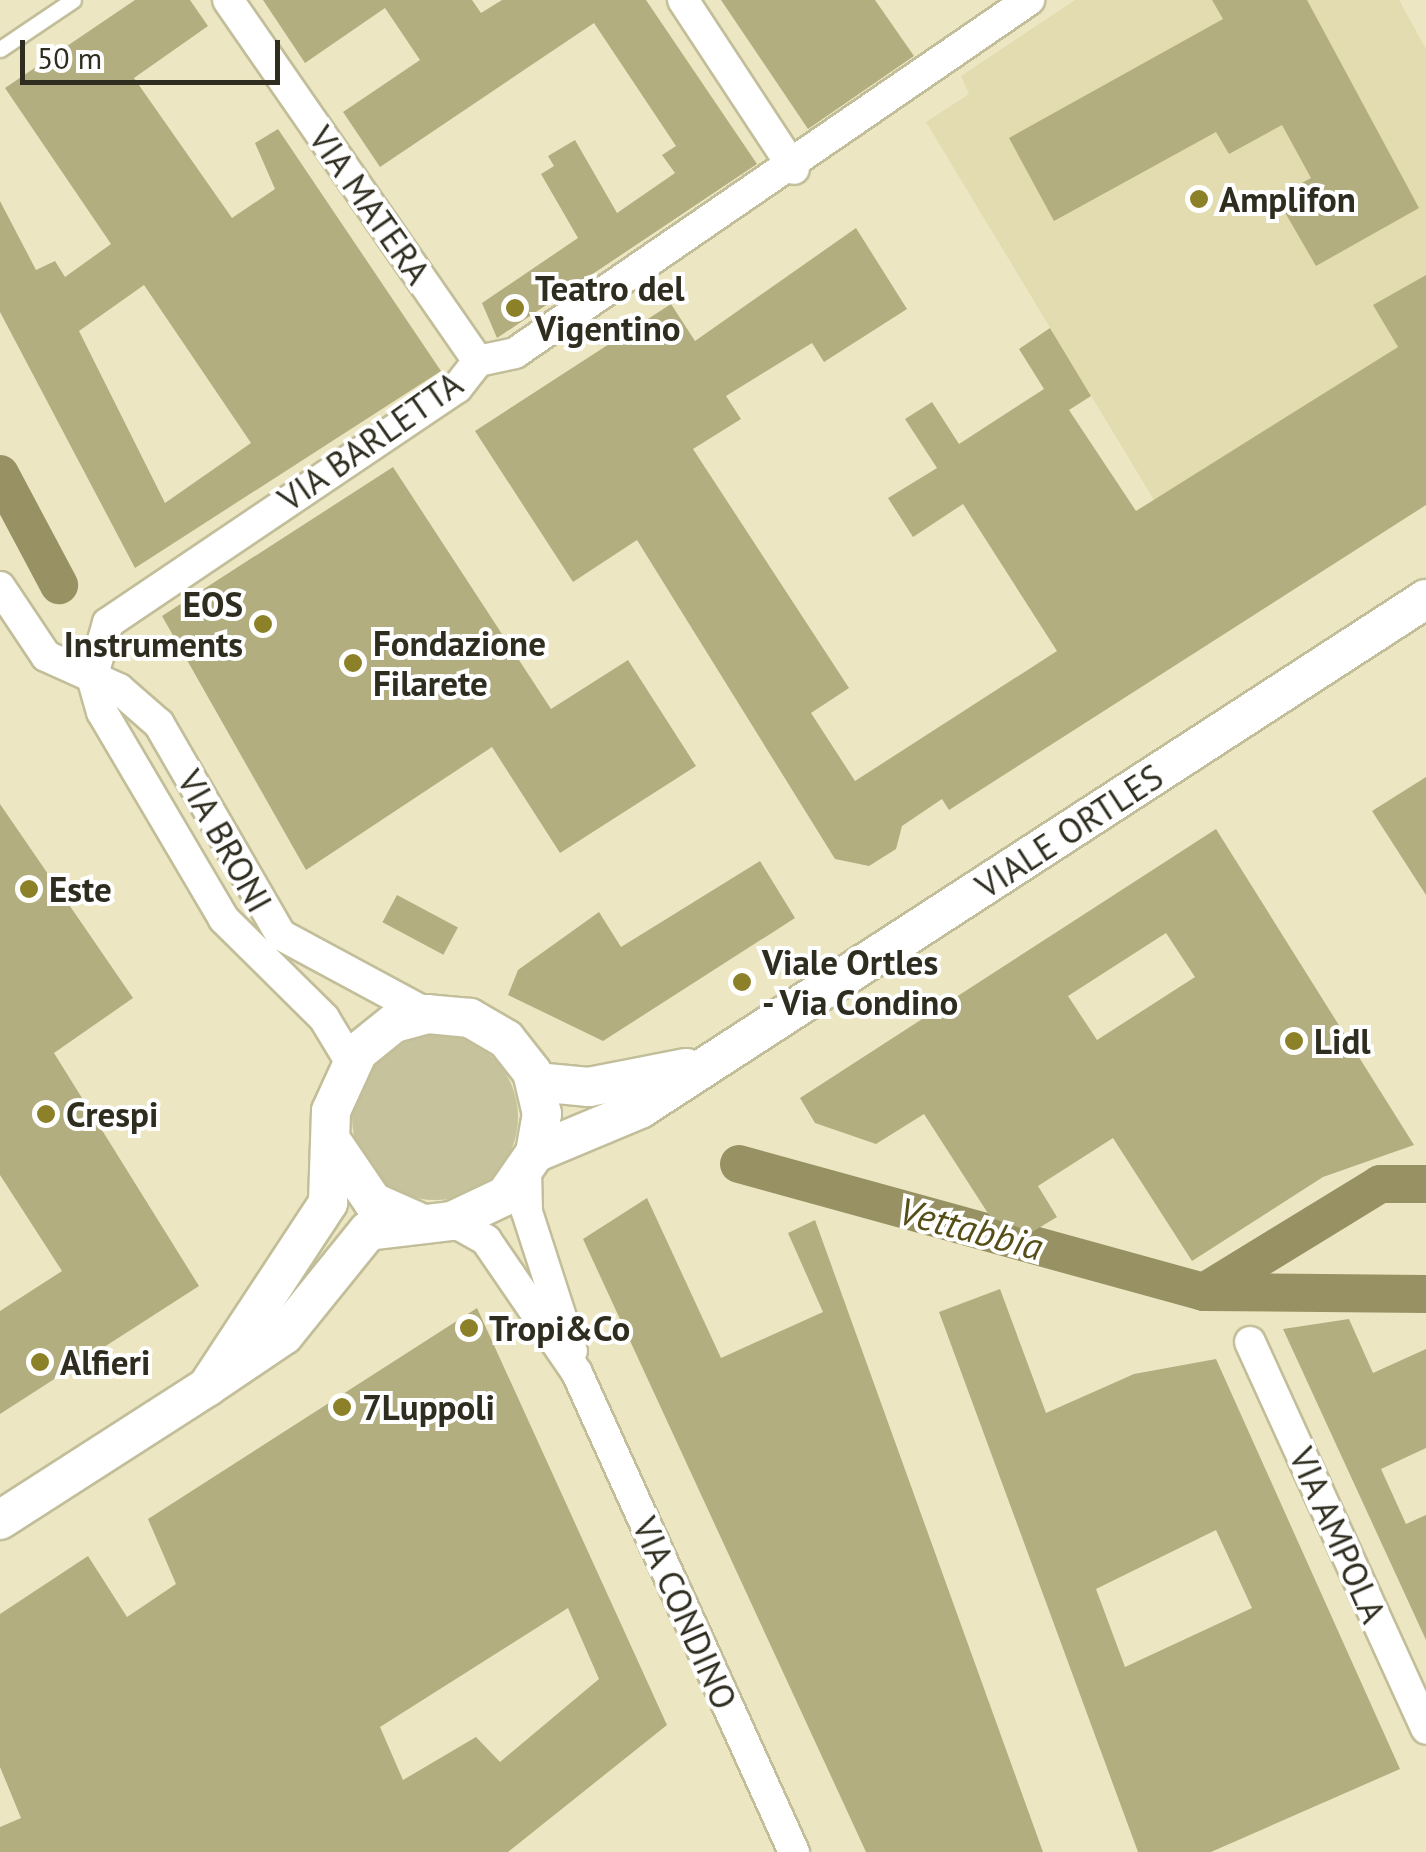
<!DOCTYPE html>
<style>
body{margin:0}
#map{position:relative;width:1426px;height:1852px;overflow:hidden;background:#ece7c2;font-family:"PT Sans",sans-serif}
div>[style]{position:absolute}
.built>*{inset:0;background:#e2dcb0}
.green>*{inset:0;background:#c6c29c}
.round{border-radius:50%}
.canal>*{height:38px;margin:-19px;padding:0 19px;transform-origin:19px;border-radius:19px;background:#979163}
.building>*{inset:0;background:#b3ae7f;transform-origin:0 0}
.roads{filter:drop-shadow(2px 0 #c2be9a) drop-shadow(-2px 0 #c2be9a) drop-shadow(0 2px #c2be9a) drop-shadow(0 -2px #c2be9a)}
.service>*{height:15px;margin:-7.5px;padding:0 7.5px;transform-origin:7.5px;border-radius:7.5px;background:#fff}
.minor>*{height:30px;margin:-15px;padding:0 15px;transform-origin:15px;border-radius:15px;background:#fff}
.tertiary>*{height:38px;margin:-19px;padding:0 19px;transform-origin:19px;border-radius:19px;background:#fff}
.dots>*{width:28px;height:28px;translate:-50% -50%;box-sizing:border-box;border:5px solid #fff;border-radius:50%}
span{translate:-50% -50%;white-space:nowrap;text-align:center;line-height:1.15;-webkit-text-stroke:8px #fff;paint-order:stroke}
.poi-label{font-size:35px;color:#2f2d1f;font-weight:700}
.left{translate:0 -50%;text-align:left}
.right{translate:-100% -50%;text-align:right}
.street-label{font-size:35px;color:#2f2d1f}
.water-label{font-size:38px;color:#564e17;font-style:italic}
.scale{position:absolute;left:20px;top:40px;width:260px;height:45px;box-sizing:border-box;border:5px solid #2f2d1f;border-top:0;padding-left:12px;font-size:30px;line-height:35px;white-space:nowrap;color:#2f2d1f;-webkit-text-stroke:8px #fff;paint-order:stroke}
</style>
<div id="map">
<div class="built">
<i style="clip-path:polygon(1075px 0,1399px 0,1426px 49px,1426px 275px,1373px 305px,1398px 347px,1154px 500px,926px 122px,969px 94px,961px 76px)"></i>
</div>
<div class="green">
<i class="round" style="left:352px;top:1034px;width:166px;height:166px"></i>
</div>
<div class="canal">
<i style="left:0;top:474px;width:126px;rotate:62deg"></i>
<i style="left:739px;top:1164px;width:482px;rotate:15.4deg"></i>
<i style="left:1204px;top:1292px;width:206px;rotate:-31.5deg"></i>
<i style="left:1380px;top:1184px;width:46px"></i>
<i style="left:1204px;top:1292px;width:222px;rotate:0.5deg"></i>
</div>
<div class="building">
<i style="clip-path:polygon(evenodd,135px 0,190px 0,208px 26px,134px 78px,232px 218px,275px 189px,255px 143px,278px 129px,441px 371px,135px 568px,0 312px,0 201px,36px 270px,55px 261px,65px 277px,111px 244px,5px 88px,135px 0,144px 285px,251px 443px,165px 503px,79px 331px,144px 285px)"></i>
<i style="clip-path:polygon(263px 0,472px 0,481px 13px,502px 0,646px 0,757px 164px,497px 338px,482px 303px,578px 238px,541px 174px,554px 166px,548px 156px,575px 140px,617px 213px,675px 173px,662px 155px,676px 146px,594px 23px,380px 167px,343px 112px,420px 60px,385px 8px,305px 63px)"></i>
<i style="clip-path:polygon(721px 0,875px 0,914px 56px,808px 129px)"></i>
<i style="clip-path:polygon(1212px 0,1307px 0,1419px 208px,1316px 266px,1276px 197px,1311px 178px,1282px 125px,1229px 154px,1216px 132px,1054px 221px,1009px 138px,1223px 19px)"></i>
<i style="clip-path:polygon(856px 228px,907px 309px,824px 362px,812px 343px,726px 396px,741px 419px,693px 449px,849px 688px,811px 713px,855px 781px,1057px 651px,963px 504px,913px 537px,888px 498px,937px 468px,905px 419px,932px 402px,959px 444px,1044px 389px,1019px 349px,1050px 328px,1091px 396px,1069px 410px,1136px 511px,1398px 347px,1373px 305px,1426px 275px,1426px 505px,949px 810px,942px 799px,902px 826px,896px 849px,869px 866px,835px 859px,637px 540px,573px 582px,475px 431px,671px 304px,695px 341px)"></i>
<i style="clip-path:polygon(393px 467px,551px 709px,628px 660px,696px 766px,560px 853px,492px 747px,306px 870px,162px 616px)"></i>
<i style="clip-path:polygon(1426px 777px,1426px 895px,1372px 811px)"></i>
<i style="clip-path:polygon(0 804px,133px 998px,54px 1053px,199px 1286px,0 1414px,0 1311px,62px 1271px,0 1175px)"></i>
<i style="clip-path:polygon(evenodd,1216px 829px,1414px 1145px,1323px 1177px,1192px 1261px,1113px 1138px,1038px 1186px,1057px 1217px,1032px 1232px,991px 1218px,924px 1114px,876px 1144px,815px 1123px,800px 1098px,1216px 829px,1166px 933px,1195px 977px,1097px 1040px,1068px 996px,1166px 933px)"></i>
<i style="clip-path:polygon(760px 861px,795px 918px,603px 1041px,508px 995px,518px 970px,599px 912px,621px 947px)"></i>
<i style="left:397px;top:895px;width:69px;height:31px;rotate:28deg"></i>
<i style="clip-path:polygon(647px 1198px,721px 1358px,823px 1312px,788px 1233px,815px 1220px,1043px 1852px,866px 1852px,583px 1239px)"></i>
<i style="clip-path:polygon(evenodd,1000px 1289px,1046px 1413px,1134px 1374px,1216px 1359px,1400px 1769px,1211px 1852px,1138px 1852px,939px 1312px,1000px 1289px,1216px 1530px,1252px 1608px,1125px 1667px,1096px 1589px,1216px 1530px)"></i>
<i style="clip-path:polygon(evenodd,477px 1308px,667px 1725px,508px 1852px,0 1852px,0 1827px,21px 1818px,0 1767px,0 1614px,88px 1556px,127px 1617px,176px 1584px,148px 1519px,477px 1308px,568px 1608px,599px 1679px,500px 1762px,476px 1737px,403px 1780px,380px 1727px,568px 1608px)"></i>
<i style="clip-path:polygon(1349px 1319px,1373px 1373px,1426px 1349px,1426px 1448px,1381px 1469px,1406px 1524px,1426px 1515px,1426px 1640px,1283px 1329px)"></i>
</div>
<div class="roads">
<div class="service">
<i style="left:0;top:49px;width:88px;rotate:-33.9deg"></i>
</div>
<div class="minor">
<i style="left:228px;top:0;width:439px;rotate:55.3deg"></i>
<i style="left:683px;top:0;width:202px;rotate:56.7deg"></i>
<i style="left:0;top:587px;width:83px;rotate:56.3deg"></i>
<i style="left:46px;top:656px;width:80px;rotate:24.3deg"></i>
<i style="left:119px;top:689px;width:53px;rotate:41.2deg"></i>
<i style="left:159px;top:724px;width:244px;rotate:60deg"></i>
<i style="left:281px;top:935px;width:167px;rotate:28.3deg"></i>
<i style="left:350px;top:1061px;width:50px;rotate:-121.2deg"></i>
<i style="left:324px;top:1018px;width:141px;rotate:-135.3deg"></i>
<i style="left:224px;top:919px;width:240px;rotate:-120.5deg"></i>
<i style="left:102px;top:712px;width:35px;rotate:-106deg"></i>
<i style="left:92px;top:678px;width:57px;rotate:-73.8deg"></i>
<i style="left:108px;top:623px;width:421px;rotate:-34deg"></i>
<i style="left:457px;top:388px;width:34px;rotate:-52deg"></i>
<i style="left:478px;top:361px;width:38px;rotate:-12deg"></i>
<i style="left:515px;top:353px;width:624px;rotate:-34.48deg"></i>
<i style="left:526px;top:1171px;width:41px;rotate:88.6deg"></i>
<i style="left:527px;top:1212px;width:146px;rotate:72.1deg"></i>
<i style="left:452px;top:1221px;width:39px;rotate:29deg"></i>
<i style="left:486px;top:1240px;width:161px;rotate:55.6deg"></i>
<i style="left:577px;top:1373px;width:526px;rotate:65.63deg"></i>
<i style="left:1250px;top:1342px;width:425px;rotate:65.5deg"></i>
</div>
<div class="tertiary">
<i style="left:536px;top:1082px;width:53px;rotate:5.4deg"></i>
<i style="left:589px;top:1087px;width:99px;rotate:-11.1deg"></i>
<i style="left:335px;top:1146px;width:68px;rotate:55.8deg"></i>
<i style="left:373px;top:1202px;width:47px;rotate:23.8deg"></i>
<i style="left:535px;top:1153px;width:114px;rotate:-22.7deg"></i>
<i style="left:640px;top:1109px;width:937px;rotate:-32.98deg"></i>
<i style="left:0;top:1520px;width:246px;rotate:-32.7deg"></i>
<i style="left:207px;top:1387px;width:93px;rotate:-34deg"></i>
<i style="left:284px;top:1335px;width:134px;rotate:-51.1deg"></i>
<i style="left:368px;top:1231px;width:85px;rotate:-6.8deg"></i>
<i style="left:452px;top:1221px;width:59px;rotate:-25.3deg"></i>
<i style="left:505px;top:1196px;width:52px;rotate:-55.1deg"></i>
<i style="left:535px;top:1153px;width:40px;rotate:-80deg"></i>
<i style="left:542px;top:1114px;width:43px;rotate:-103.4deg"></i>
<i style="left:532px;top:1072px;width:42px;rotate:-128.2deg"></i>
<i style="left:506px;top:1039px;width:42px;rotate:-149.7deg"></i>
<i style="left:470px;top:1018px;width:42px;rotate:-174.6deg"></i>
<i style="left:428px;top:1014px;width:35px;rotate:165deg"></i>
<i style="left:394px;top:1023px;width:46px;rotate:141.1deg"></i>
<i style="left:358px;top:1052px;width:65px;rotate:114.6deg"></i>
<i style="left:331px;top:1111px;width:92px;rotate:91.9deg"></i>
<i style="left:328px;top:1203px;width:220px;rotate:123.3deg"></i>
</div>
</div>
<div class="dots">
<i style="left:1199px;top:199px;background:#8c8128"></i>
<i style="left:515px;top:308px;background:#8c8128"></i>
<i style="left:263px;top:624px;background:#8c8128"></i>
<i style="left:353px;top:663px;background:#8c8128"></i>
<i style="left:29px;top:889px;background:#8c8128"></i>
<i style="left:742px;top:982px;background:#8c8128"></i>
<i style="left:1294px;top:1041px;background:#8c8128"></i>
<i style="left:46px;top:1114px;background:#8c8128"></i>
<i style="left:469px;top:1328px;background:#8c8128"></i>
<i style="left:40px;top:1362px;background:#8c8128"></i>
<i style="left:342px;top:1407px;background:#8c8128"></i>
</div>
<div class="poi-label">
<span class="left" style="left:1219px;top:199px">Amplifon</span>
<span class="left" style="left:535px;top:308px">Teatro del<br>Vigentino</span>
<span class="right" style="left:243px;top:624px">EOS<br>Instruments</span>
<span class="left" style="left:373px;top:663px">Fondazione<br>Filarete</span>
<span class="left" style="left:49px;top:889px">Este</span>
<span class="left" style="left:762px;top:982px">Viale Ortles<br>- Via Condino</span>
<span class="left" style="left:1314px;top:1041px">Lidl</span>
<span class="left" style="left:66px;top:1114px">Crespi</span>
<span class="left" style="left:489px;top:1328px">Tropi&amp;Co</span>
<span class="left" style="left:60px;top:1362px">Alfieri</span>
<span class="left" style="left:362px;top:1407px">7Luppoli</span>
</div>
<div class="street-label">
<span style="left:370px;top:205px;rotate:55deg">VIA MATERA</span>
<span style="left:370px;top:441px;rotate:-35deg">VIA BARLETTA</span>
<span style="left:1069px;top:831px;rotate:-33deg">VIALE ORTLES</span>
<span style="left:225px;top:841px;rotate:61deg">VIA BRONI</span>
<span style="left:1338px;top:1535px;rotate:66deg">VIA AMPOLA</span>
<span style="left:685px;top:1613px;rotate:66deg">VIA CONDINO</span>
</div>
<div class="water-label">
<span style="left:971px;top:1228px;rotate:15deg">Vettabbia</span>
</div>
<div class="scale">50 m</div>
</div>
